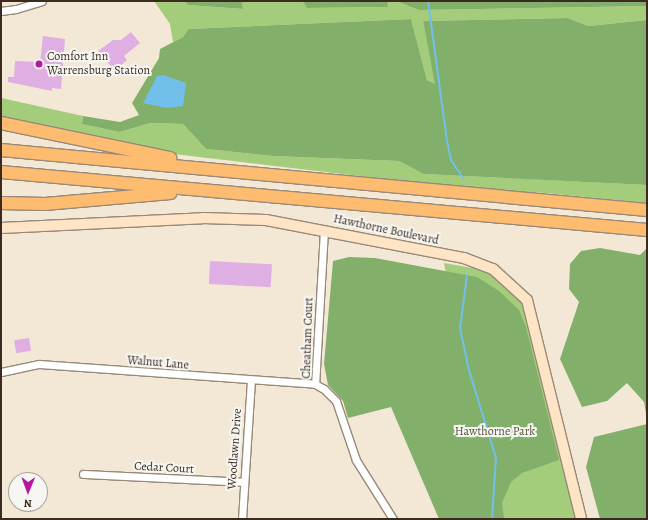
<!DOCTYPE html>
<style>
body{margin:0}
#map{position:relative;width:648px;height:520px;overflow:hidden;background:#f3e8d5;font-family:Alegreya,serif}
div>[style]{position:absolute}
.green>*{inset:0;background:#a3cd7a}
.forest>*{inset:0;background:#82b06a}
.water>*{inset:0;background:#72bfec}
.stream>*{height:2px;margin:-1px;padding:0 1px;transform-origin:1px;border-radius:1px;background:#72bfec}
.building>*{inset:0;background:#dfafe3;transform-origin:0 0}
.roads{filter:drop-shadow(1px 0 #97897a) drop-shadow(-1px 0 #97897a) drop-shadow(0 1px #97897a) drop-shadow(0 -1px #97897a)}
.street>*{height:7px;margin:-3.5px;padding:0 3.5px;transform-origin:3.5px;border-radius:3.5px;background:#fff}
.secondary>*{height:10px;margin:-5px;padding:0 5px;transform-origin:5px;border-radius:5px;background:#ffe4c6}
.highway>*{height:12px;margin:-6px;padding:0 6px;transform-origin:6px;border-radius:6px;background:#febc70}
.dots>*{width:11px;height:11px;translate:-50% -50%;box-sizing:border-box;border:2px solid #f6f6f2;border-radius:50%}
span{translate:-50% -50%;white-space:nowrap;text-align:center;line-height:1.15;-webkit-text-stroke:4px #f6f6f2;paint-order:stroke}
.poi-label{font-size:12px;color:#3b2a1e}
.left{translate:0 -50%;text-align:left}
.street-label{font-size:12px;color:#3b2a1e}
.park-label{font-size:12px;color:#555335}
.frame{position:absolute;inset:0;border:2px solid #3b2a1e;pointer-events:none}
.north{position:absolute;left:8px;top:472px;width:40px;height:40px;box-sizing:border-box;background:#f6f6f2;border:1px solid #aba49d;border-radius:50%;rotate:181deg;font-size:11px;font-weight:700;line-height:16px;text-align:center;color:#3b2a1e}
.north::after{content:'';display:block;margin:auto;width:14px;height:18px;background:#b5179e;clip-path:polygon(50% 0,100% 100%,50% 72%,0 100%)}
</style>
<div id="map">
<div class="green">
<i style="clip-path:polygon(154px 1px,184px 1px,188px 5px,243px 9px,242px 1px,303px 1px,308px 8px,387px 7px,387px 1px,396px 1px,419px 10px,647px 6px,647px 20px,588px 26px,568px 18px,423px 21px,436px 85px,427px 80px,411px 19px,188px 29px,183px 37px,173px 42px,170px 24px)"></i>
<i style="clip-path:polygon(1px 98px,83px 116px,82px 124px,119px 132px,151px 123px,183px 124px,206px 149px,272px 156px,399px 161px,425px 174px,647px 185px,647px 203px,545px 193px,468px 189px,174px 154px,1px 117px)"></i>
<i style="clip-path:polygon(444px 263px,490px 271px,522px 298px,579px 519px,464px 519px,465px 376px)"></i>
</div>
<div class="forest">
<i style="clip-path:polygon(184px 1px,242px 1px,243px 9px,188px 5px)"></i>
<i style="clip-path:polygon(303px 1px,387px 1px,388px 7px,307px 8px)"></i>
<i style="clip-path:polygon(396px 1px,647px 1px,647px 6px,419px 10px)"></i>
<i style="clip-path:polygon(568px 18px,588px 26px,647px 20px,647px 185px,424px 174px,399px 161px,272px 156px,206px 149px,183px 124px,151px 123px,119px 132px,82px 124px,83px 116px,120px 122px,139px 115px,132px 103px,159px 58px,160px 49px,183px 37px,188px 29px,411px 19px,427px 80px,435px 84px,423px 21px)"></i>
<i style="clip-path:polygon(600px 248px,640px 255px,647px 248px,647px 419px,644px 402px,627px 383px,607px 401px,582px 407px,560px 359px,579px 302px,569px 289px,570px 264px,581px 251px)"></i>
<i style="clip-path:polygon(349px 257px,375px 258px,477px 277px,499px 291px,519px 310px,526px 327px,559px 460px,522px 473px,511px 482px,502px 503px,504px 519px,439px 519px,391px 407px,348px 418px,343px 401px,328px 385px,324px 364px,333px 261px)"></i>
<i style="clip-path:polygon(647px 424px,647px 519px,600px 519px,586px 467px,594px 437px)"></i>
</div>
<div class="water">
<i style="clip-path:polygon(163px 75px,186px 83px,183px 106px,167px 108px,143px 103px,157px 76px)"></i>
</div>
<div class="stream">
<i style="left:428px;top:1px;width:141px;rotate:82.3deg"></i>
<i style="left:447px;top:141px;width:19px;rotate:78deg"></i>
<i style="left:451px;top:160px;width:22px;rotate:56deg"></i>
<i style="left:467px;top:275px;width:53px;rotate:97.5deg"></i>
<i style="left:460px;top:328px;width:40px;rotate:78deg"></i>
<i style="left:468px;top:367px;width:95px;rotate:72.9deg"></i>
<i style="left:496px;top:458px;width:61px;rotate:93.8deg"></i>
</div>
<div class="building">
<i style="clip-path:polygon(131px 32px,140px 43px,124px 56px,127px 60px,115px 71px,98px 51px,113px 40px,121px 40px)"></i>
<i style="clip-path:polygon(43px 36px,65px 39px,61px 89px,52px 88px,52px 91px,8px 82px,8px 77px,14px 77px,15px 61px,40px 62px)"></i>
<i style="left:210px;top:261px;width:62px;height:23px;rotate:3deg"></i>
<i style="left:29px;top:338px;width:13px;height:15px;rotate:81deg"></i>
</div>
<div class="roads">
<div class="street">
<i style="left:1px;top:11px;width:15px;rotate:-8deg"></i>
<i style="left:16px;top:9px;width:27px;rotate:-17deg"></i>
<i style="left:324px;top:230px;width:154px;rotate:93.3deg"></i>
<i style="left:315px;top:384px;width:10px;rotate:29deg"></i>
<i style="left:324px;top:389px;width:17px;rotate:45deg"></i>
<i style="left:336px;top:401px;width:62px;rotate:71.3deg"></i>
<i style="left:356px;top:460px;width:70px;rotate:57.9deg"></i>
<i style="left:1px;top:372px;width:39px;rotate:-12deg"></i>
<i style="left:39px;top:364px;width:277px;rotate:4.1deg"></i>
<i style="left:83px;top:474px;width:161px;rotate:2.8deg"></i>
<i style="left:242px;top:519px;width:139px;rotate:-86.3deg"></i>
</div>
<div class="secondary">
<i style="left:1px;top:228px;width:202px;rotate:-2.8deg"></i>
<i style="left:203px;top:218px;width:63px;rotate:1.8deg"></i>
<i style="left:266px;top:220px;width:202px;rotate:10.9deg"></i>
<i style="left:464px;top:258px;width:31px;rotate:21deg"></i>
<i style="left:493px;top:269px;width:46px;rotate:42.4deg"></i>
<i style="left:527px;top:300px;width:226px;rotate:76.1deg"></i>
</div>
<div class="highway">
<i style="left:1px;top:123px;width:173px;rotate:11.7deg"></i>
<i style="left:1px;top:150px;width:649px;rotate:5.31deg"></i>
<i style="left:1px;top:172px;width:649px;rotate:5.13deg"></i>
<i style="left:1px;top:203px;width:44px;rotate:1.3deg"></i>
<i style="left:45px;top:204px;width:126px;rotate:-5deg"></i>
</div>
</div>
<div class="dots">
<i style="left:39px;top:64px;background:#b5179e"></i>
</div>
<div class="poi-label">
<span class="left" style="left:47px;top:64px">Comfort Inn<br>Warrensburg Station</span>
</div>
<div class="street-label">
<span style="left:386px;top:230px;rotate:12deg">Hawthorne Boulevard</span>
<span style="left:308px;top:338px;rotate:-88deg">Cheatham Court</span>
<span style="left:158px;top:363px;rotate:5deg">Walnut Lane</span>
<span style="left:235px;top:449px;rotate:-86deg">Woodlawn Drive</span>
<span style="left:164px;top:468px;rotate:3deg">Cedar Court</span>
</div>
<div class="park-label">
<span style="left:495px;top:432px">Hawthorne Park</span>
</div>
<div class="frame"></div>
<div class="north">N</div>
</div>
